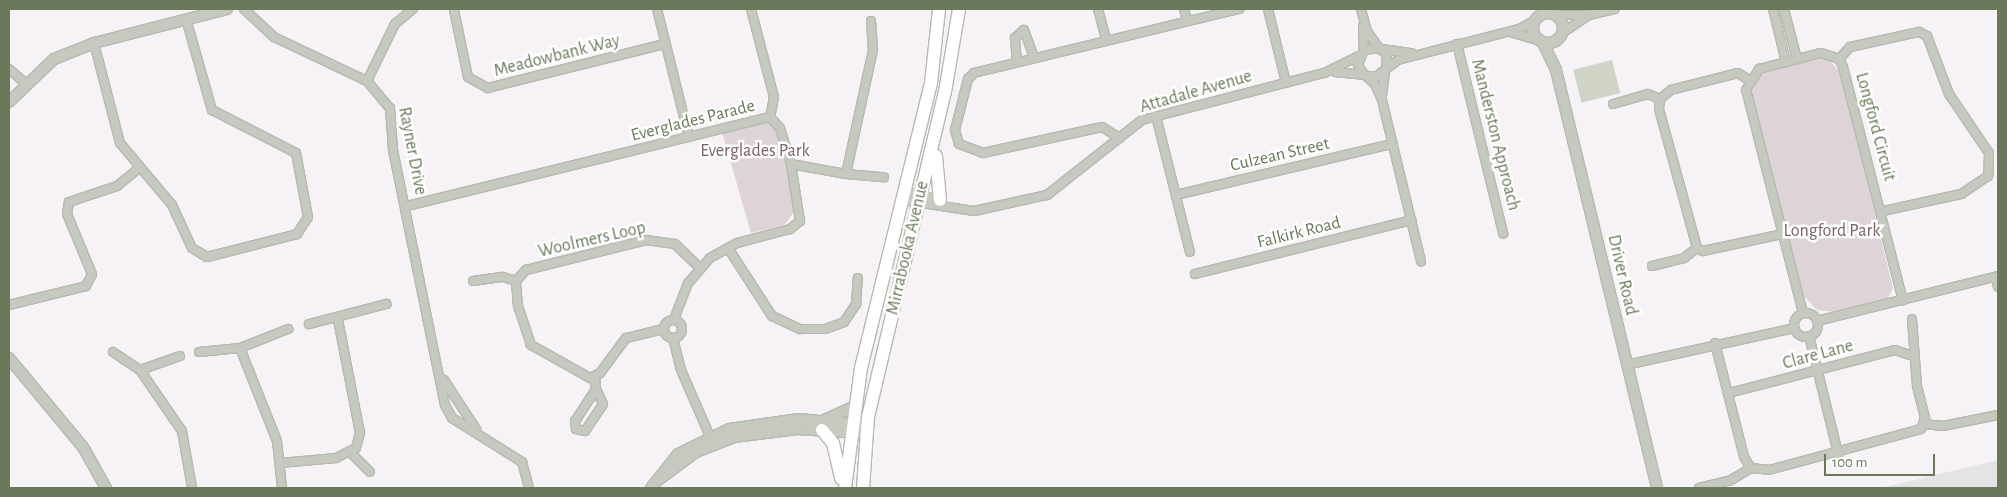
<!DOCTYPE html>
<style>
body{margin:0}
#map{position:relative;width:2007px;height:497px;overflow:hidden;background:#f6f2f6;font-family:"Alegreya Sans",sans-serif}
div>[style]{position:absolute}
.built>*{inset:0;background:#e5e4e4}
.green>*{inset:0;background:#ded3d7}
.water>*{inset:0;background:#cfd4c6;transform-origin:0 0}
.roads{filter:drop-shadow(1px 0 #b5baaf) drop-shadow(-1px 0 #b5baaf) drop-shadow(0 1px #b5baaf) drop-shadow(0 -1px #b5baaf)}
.minor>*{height:8px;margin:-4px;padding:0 4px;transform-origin:4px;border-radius:4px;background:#c5c9c0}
.minor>.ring{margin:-4px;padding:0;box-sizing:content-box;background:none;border:8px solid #c5c9c0;border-radius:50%}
.tertiary>*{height:10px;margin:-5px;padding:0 5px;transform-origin:5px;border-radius:5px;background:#c5c9c0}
.tertiary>.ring{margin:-5px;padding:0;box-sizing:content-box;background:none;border:10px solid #c5c9c0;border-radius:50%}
.primary>*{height:12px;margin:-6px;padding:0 6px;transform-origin:6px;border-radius:6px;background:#fff}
span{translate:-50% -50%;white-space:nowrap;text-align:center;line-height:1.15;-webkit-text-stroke:5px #fff;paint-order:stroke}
.street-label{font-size:18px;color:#6b795b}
.park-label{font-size:18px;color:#7c6267}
.frame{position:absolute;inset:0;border:10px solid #6b795b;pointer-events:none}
.scale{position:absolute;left:1824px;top:454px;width:111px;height:22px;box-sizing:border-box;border:2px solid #6b795b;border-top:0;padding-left:6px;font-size:15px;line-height:18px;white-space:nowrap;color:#6b795b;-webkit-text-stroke:4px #fff;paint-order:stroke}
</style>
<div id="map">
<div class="built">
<i style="clip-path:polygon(1998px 460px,1998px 488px,1881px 488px)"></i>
</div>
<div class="green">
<i style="clip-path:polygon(1818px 58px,1829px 60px,1840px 72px,1893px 288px,1887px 300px,1835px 312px,1817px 310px,1801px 293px,1751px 93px,1763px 72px)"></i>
<i style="clip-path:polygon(767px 120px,777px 130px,797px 208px,784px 225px,751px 233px,722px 132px)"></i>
</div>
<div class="water">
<i style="left:1612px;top:60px;width:34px;height:40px;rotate:76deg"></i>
</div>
<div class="roads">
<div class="minor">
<i style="left:244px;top:9px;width:41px;rotate:43deg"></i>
<i style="left:274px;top:37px;width:103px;rotate:25.3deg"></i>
<i style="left:367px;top:81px;width:35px;rotate:50deg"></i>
<i style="left:390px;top:108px;width:42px;rotate:85.9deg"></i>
<i style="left:393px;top:150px;width:260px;rotate:78.5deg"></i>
<i style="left:445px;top:405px;width:15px;rotate:62deg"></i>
<i style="left:452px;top:418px;width:83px;rotate:32.2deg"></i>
<i style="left:522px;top:462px;width:27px;rotate:75deg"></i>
<i style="left:657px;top:9px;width:132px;rotate:76deg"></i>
<i style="left:751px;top:9px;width:91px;rotate:75.4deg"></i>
<i style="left:774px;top:97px;width:20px;rotate:101deg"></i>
<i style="left:1098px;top:9px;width:31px;rotate:75deg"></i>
<i style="left:1184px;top:9px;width:11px;rotate:75deg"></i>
<i style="left:1268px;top:9px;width:76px;rotate:76.3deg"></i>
<i style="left:1361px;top:9px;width:23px;rotate:75deg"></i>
<i style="left:1367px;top:31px;width:21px;rotate:55deg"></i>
<i style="left:1773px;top:9px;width:55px;rotate:76.2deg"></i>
<i style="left:1784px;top:9px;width:52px;rotate:75.4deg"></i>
<i style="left:454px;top:10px;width:68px;rotate:78.2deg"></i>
<i style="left:468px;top:77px;width:23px;rotate:29deg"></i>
<i style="left:488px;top:88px;width:182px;rotate:-14deg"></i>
<i style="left:1556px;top:15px;width:33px"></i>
<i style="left:1589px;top:15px;width:32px;rotate:146deg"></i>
<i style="left:1589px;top:15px;width:26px;rotate:-13deg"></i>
<i style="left:1363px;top:26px;width:24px;rotate:88deg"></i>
<i style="left:1513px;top:33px;width:25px;rotate:16deg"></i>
<i style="left:94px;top:43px;width:103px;rotate:75.4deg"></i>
<i style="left:120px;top:143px;width:81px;rotate:50deg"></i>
<i style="left:172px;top:205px;width:47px;rotate:65.1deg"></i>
<i style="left:192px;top:248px;width:17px;rotate:31deg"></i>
<i style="left:207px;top:257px;width:93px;rotate:-14.3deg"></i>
<i style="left:297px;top:234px;width:20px;rotate:-57deg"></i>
<i style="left:308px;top:217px;width:65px;rotate:-100.6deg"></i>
<i style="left:296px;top:153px;width:94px;rotate:-152.9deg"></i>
<i style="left:212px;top:110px;width:91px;rotate:-105.9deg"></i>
<i style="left:1457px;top:44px;width:195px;rotate:76.3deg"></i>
<i style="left:1382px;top:49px;width:30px;rotate:8deg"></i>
<i style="left:1839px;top:59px;width:16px;rotate:-47deg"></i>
<i style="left:1850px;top:47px;width:71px;rotate:-12.3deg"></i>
<i style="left:1919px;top:32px;width:9px;rotate:27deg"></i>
<i style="left:1927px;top:36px;width:62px;rotate:69.2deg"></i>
<i style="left:1949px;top:94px;width:71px;rotate:55.9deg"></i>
<i style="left:1989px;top:153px;width:23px;rotate:92deg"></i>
<i style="left:1988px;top:176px;width:32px;rotate:146deg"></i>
<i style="left:1961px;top:194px;width:80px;rotate:167.7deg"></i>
<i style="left:1017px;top:62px;width:24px;rotate:-95deg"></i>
<i style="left:1015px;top:38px;width:12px;rotate:-42deg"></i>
<i style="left:1024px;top:30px;width:30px;rotate:70deg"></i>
<i style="left:9px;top:69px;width:21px;rotate:41deg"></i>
<i style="left:1386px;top:69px;width:15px;rotate:-37deg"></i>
<i style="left:1398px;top:60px;width:125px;rotate:-14.4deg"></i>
<i style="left:1519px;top:29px;width:17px;rotate:-28deg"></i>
<i style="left:1335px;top:72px;width:30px;rotate:6deg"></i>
<i style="left:1367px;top:76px;width:10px"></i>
<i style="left:1377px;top:76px;width:11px;rotate:-38deg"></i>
<i style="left:1386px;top:69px;width:14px;rotate:-86deg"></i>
<i style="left:1387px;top:55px;width:11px;rotate:-139deg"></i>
<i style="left:1379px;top:48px;width:15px;rotate:172deg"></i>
<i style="left:1364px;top:50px;width:16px;rotate:112deg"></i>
<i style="left:1358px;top:65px;width:8px;rotate:60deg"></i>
<i style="left:1362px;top:72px;width:18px;rotate:43deg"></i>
<i style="left:1375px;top:84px;width:17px;rotate:66deg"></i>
<i style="left:1382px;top:100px;width:166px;rotate:76.4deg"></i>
<i style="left:1749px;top:80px;width:13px;rotate:-148deg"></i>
<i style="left:1738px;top:73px;width:69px;rotate:165.8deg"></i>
<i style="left:1671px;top:90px;width:14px;rotate:141deg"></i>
<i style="left:1660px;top:99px;width:10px;rotate:96deg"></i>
<i style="left:1659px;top:109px;width:144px;rotate:74.7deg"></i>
<i style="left:1697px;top:248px;width:7px;rotate:27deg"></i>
<i style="left:1703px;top:251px;width:82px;rotate:-12deg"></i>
<i style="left:367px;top:81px;width:64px;rotate:-63.8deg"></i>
<i style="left:395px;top:24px;width:23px;rotate:-40deg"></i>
<i style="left:1382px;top:96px;width:25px;rotate:-83deg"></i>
<i style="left:1613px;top:104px;width:36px;rotate:-16deg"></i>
<i style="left:1648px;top:94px;width:13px;rotate:23deg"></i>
<i style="left:1156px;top:116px;width:140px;rotate:76deg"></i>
<i style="left:1120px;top:138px;width:21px;rotate:-149deg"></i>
<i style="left:1102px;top:127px;width:122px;rotate:167.7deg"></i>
<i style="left:983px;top:153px;width:26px;rotate:-159deg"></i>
<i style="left:959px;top:144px;width:15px;rotate:-106deg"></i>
<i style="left:955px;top:130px;width:53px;rotate:-75.7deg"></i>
<i style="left:968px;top:79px;width:8px;rotate:-45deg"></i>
<i style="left:974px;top:73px;width:273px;rotate:-13.6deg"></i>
<i style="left:791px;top:164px;width:56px;rotate:10.3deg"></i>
<i style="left:846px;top:174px;width:127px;rotate:-77.7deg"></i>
<i style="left:873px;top:50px;width:29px;rotate:-94deg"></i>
<i style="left:846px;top:174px;width:38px;rotate:5deg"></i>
<i style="left:905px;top:191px;width:38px;rotate:15deg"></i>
<i style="left:1176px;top:195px;width:222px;rotate:-13.3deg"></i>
<i style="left:902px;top:200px;width:73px;rotate:8.7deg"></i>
<i style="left:974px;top:211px;width:75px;rotate:-12.4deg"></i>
<i style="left:1047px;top:195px;width:121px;rotate:-38.3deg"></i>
<i style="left:1142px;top:120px;width:188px;rotate:-14.5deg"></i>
<i style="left:1324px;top:73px;width:39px;rotate:-26deg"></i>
<i style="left:407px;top:206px;width:374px;rotate:-13.8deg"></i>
<i style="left:770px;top:117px;width:15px;rotate:48deg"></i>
<i style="left:780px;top:128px;width:38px;rotate:73deg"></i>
<i style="left:791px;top:164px;width:58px;rotate:81deg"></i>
<i style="left:800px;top:221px;width:13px;rotate:141deg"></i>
<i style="left:790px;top:229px;width:55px;rotate:165.2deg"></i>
<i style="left:737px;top:243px;width:31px;rotate:151deg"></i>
<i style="left:710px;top:258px;width:33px;rotate:131deg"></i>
<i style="left:688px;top:283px;width:39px;rotate:111deg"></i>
<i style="left:728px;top:248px;width:81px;rotate:57.1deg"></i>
<i style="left:772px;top:316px;width:31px;rotate:25deg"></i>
<i style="left:800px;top:329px;width:25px"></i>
<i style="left:825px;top:329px;width:20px;rotate:-20deg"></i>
<i style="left:844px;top:322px;width:22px;rotate:-56deg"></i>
<i style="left:856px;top:304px;width:26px;rotate:-86deg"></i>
<i style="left:1652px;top:266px;width:33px;rotate:-14deg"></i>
<i style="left:1684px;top:258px;width:16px;rotate:-38deg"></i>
<i style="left:1195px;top:274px;width:223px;rotate:-14deg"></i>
<i style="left:1996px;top:277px;width:10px;rotate:79deg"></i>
<i style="left:473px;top:281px;width:30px;rotate:-8deg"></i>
<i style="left:503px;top:277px;width:14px;rotate:17deg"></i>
<i style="left:9px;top:305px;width:79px;rotate:-13.9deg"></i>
<i style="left:86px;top:286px;width:13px;rotate:-63deg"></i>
<i style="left:92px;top:274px;width:65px;rotate:-112.6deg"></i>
<i style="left:67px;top:214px;width:12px;rotate:-81deg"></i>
<i style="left:69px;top:202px;width:51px;rotate:-18.4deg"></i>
<i style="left:117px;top:186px;width:27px;rotate:-39deg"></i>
<i style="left:1803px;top:313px;width:230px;rotate:-104.3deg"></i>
<i style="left:1746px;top:90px;width:25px;rotate:-58deg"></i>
<i style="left:1759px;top:69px;width:64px;rotate:-14.5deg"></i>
<i style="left:1821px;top:53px;width:19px;rotate:18deg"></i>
<i style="left:1839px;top:59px;width:9px;rotate:63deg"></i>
<i style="left:1843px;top:67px;width:241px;rotate:75.6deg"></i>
<i class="ring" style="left:1794px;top:313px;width:16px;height:16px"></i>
<i class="ring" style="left:664px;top:320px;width:10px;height:10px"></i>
<i style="left:1817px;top:321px;width:187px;rotate:-14deg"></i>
<i style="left:309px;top:324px;width:80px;rotate:-14.6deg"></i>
<i style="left:663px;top:329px;width:38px;rotate:166deg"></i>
<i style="left:626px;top:338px;width:44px;rotate:126.6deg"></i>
<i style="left:600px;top:373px;width:11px;rotate:153deg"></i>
<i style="left:590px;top:378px;width:68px;rotate:-150.8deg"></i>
<i style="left:531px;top:345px;width:41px;rotate:-108.4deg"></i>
<i style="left:518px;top:306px;width:25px;rotate:-95deg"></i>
<i style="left:516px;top:281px;width:15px;rotate:-48deg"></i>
<i style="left:526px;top:270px;width:124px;rotate:-14deg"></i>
<i style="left:646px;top:240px;width:29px;rotate:8deg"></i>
<i style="left:675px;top:244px;width:33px;rotate:44deg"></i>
<i style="left:1809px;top:336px;width:121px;rotate:76.1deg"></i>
<i style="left:673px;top:338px;width:33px;rotate:76deg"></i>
<i style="left:681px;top:370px;width:77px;rotate:66.4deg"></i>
<i style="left:1715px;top:343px;width:118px;rotate:75.7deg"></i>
<i style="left:1744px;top:457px;width:13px;rotate:58deg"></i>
<i style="left:1751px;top:468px;width:18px;rotate:6deg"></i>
<i style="left:1769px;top:470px;width:157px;rotate:-15.1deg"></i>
<i style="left:1921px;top:429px;width:12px;rotate:-70deg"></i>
<i style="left:1925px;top:418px;width:33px;rotate:-104deg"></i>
<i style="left:1917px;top:386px;width:67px;rotate:-94.3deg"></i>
<i style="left:240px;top:348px;width:100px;rotate:68.3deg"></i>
<i style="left:277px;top:441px;width:47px;rotate:83.9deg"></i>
<i style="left:113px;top:352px;width:32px;rotate:34deg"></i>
<i style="left:199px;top:352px;width:41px;rotate:-5.6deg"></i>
<i style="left:240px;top:348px;width:52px;rotate:-21.6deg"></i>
<i style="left:180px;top:356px;width:42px;rotate:160.7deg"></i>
<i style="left:140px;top:370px;width:74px;rotate:55.5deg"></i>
<i style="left:182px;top:431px;width:58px;rotate:80deg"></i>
<i style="left:1626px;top:365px;width:172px;rotate:-12.4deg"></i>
<i style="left:595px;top:376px;width:13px;rotate:86deg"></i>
<i style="left:596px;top:389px;width:38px;rotate:123deg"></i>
<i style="left:575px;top:421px;width:8px;rotate:83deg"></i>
<i style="left:576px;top:429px;width:9px;rotate:13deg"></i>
<i style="left:585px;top:431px;width:32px;rotate:-56deg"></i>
<i style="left:603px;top:404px;width:17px;rotate:-115deg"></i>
<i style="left:444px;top:380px;width:59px;rotate:56.9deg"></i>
<i style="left:1729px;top:393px;width:171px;rotate:-14.5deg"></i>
<i style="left:1895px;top:350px;width:21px;rotate:19deg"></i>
<i style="left:1924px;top:424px;width:19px;rotate:6deg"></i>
<i style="left:1943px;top:426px;width:56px;rotate:-11.3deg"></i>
<i style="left:350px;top:452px;width:28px;rotate:45deg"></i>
<i style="left:280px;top:463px;width:56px;rotate:-5.1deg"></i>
<i style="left:336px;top:458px;width:22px;rotate:-27deg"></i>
<i style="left:356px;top:448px;width:16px;rotate:-75deg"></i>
<i style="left:360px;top:433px;width:115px;rotate:-101deg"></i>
<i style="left:1699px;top:488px;width:33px;rotate:-14deg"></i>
<i style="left:1731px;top:480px;width:23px;rotate:-31deg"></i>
</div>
<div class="tertiary">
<i class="ring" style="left:1533px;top:13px;width:20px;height:20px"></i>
<i style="left:1543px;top:43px;width:30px;rotate:64deg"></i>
<i style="left:1556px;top:70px;width:430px;rotate:76.4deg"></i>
<i style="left:9px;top:102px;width:62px;rotate:-43.7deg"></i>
<i style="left:54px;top:59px;width:43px;rotate:-21.8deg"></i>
<i style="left:94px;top:43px;width:137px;rotate:-14.3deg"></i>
<i style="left:9px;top:358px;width:116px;rotate:50.3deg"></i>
<i style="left:83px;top:447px;width:47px;rotate:60.7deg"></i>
<i style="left:824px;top:420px;width:34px;rotate:-24deg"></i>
<i style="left:657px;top:481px;width:49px;rotate:-36.6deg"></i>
<i style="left:696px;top:452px;width:41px;rotate:-21.5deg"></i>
<i style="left:734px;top:437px;width:64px;rotate:-7.2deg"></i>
<i style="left:797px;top:429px;width:63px;rotate:3.6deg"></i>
<i style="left:651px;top:488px;width:43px;rotate:-51.5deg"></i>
<i style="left:678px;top:454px;width:57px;rotate:-26.1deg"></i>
<i style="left:729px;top:429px;width:71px;rotate:-8.1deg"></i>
<i style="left:799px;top:419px;width:62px;rotate:5.5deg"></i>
</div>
<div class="primary">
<i style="left:936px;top:156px;width:44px;rotate:84.8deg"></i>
<i style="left:822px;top:430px;width:17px;rotate:50deg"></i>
<i style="left:833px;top:443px;width:36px;rotate:77deg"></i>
<i style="left:845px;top:488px;width:121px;rotate:-82.4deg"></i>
<i style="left:861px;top:368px;width:293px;rotate:-76.2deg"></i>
<i style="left:931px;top:83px;width:74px;rotate:-83.8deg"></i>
<i style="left:863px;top:488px;width:71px;rotate:-86deg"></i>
<i style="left:868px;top:417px;width:334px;rotate:-76.7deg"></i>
<i style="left:945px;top:92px;width:84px;rotate:-80.4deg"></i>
</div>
</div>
<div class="street-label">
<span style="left:557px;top:56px;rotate:-14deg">Meadowbank Way</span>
<span style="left:1196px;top:92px;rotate:-16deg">Attadale Avenue</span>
<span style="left:693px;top:121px;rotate:-14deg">Everglades Parade</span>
<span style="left:1875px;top:127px;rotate:75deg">Longford Circuit</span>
<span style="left:1495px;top:135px;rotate:76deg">Manderston Approach</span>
<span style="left:412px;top:151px;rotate:79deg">Rayner Drive</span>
<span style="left:1280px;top:155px;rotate:-13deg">Culzean Street</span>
<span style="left:1299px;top:233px;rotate:-14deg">Falkirk Road</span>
<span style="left:592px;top:240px;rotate:-13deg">Woolmers Loop</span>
<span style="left:908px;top:248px;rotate:-77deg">Mirrabooka Avenue</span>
<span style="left:1622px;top:275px;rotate:77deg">Driver Road</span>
<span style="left:1818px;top:355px;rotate:-15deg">Clare Lane</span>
</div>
<div class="park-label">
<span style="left:755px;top:151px">Everglades Park</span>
<span style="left:1832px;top:231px">Longford Park</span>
</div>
<div class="frame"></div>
<div class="scale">100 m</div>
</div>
